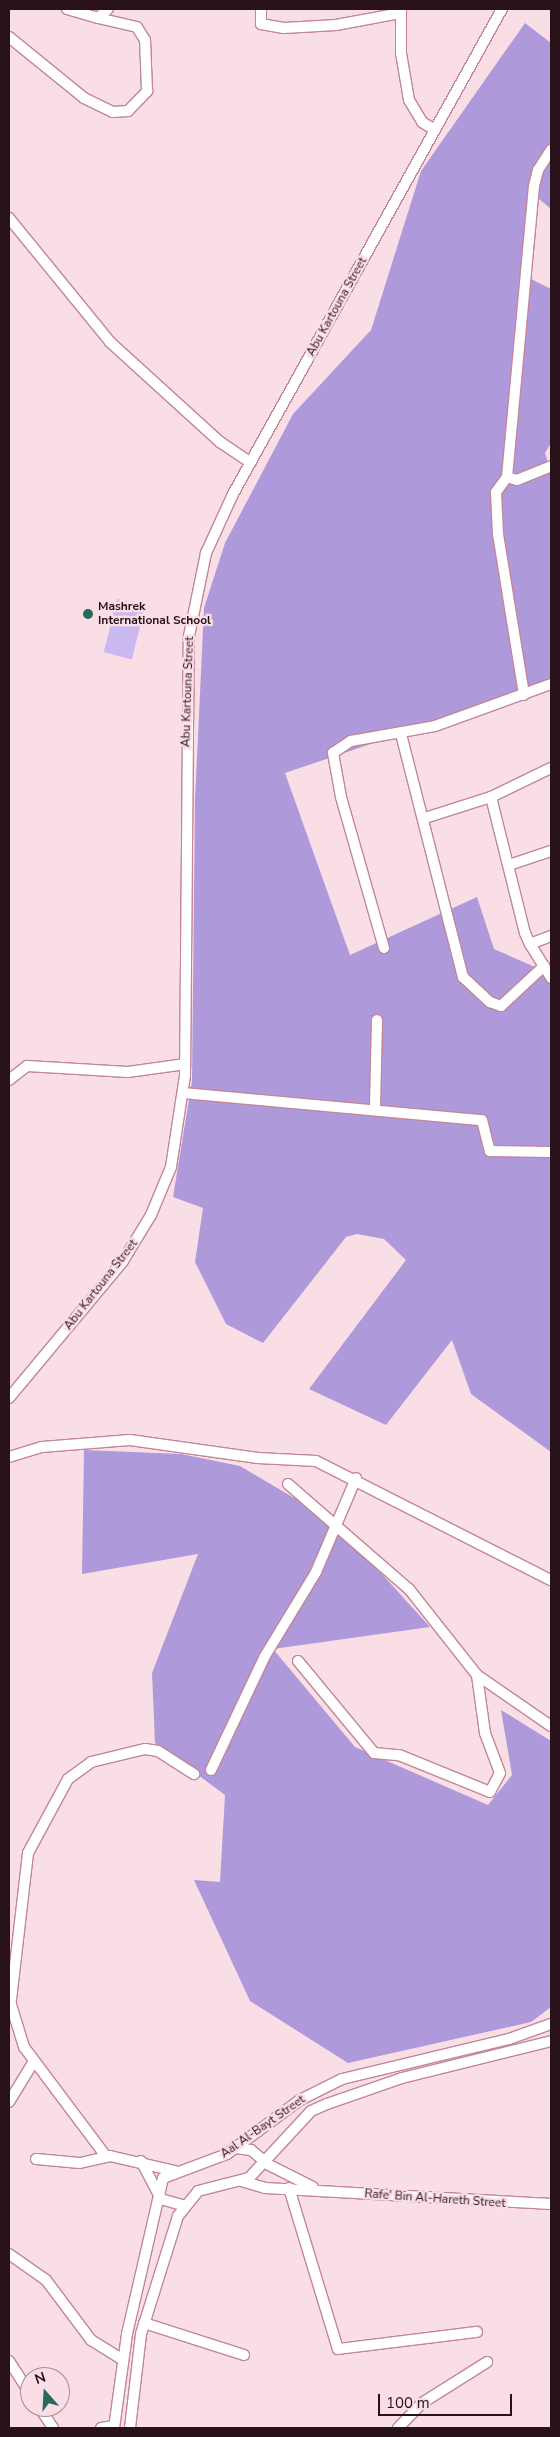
<!DOCTYPE html>
<style>
body{margin:0}
#map{position:relative;width:560px;height:2437px;overflow:hidden;background:#fadee6;font-family:"Nunito Sans",sans-serif}
div>[style]{position:absolute}
.green>*{inset:0;background:#cab8f0;transform-origin:0 0}
.forest>*{inset:0;background:#ae99da}
.roads{filter:drop-shadow(1px 0 #c38599) drop-shadow(-1px 0 #c38599) drop-shadow(0 1px #c38599) drop-shadow(0 -1px #c38599)}
.minor>*{height:10px;margin:-5px;padding:0 5px;transform-origin:5px;border-radius:5px;background:#fff}
.dots>*{width:14px;height:14px;translate:-50% -50%;box-sizing:border-box;border:2px solid #fadee6;border-radius:50%}
span{translate:-50% -50%;white-space:nowrap;text-align:center;line-height:1.15;-webkit-text-stroke:4.5px #fadee6;paint-order:stroke}
.street-label{font-size:12px;color:#281118}
.poi-label{font-size:12px;color:#281118;font-weight:700}
.left{translate:0 -50%;text-align:left}
.frame{position:absolute;inset:0;border:10px solid #281118;pointer-events:none}
.north{position:absolute;left:20px;top:2367px;width:50px;height:50px;box-sizing:border-box;background:#fadee6;border:1px solid #a68c94;border-radius:50%;rotate:341deg;font-size:14px;font-weight:700;line-height:20px;text-align:center;color:#281118}
.north::after{content:'';display:block;margin:auto;width:18px;height:22px;background:#266b5f;clip-path:polygon(50% 0,100% 100%,50% 72%,0 100%)}
.scale{position:absolute;left:378px;top:2394px;width:134px;height:22px;box-sizing:border-box;border:2px solid #281118;border-top:0;padding-left:6px;font-size:15px;line-height:18px;white-space:nowrap;color:#281118;-webkit-text-stroke:4px #fadee6;paint-order:stroke}
</style>
<div id="map">
<div class="green">
<i style="left:117px;top:599px;width:29px;height:55px;rotate:14deg"></i>
</div>
<div class="forest">
<i style="clip-path:polygon(525px 23px,551px 43px,551px 209px,532px 193px,527px 277px,551px 289px,551px 443px,545px 453px,551px 472px,551px 683px,285px 773px,350px 955px,477px 897px,494px 949px,551px 974px,551px 1452px,471px 1394px,452px 1340px,386px 1425px,309px 1389px,406px 1260px,384px 1239px,357px 1234px,346px 1237px,263px 1343px,226px 1324px,195px 1262px,203px 1208px,173px 1197px,192px 1081px,195px 800px,204px 608px,225px 543px,293px 414px,371px 330px,421px 171px)"></i>
<i style="clip-path:polygon(84px 1450px,181px 1454px,240px 1466px,323px 1515px,371px 1562px,430px 1627px,273px 1649px,355px 1747px,488px 1805px,512px 1775px,501px 1710px,551px 1741px,551px 2007px,531px 2022px,348px 2063px,250px 2001px,194px 1880px,220px 1882px,225px 1795px,155px 1743px,152px 1673px,198px 1554px,82px 1574px)"></i>
</div>
<div class="roads">
<div class="minor">
<i style="left:67px;top:9px;width:32px;rotate:16deg"></i>
<i style="left:98px;top:18px;width:13px;rotate:-42deg"></i>
<i style="left:261px;top:9px;width:15px;rotate:90deg"></i>
<i style="left:261px;top:24px;width:23px;rotate:10deg"></i>
<i style="left:284px;top:28px;width:52px;rotate:-3.3deg"></i>
<i style="left:336px;top:25px;width:65px;rotate:-10.6deg"></i>
<i style="left:401px;top:9px;width:44px;rotate:90deg"></i>
<i style="left:401px;top:53px;width:48px;rotate:80.3deg"></i>
<i style="left:409px;top:100px;width:26px;rotate:59deg"></i>
<i style="left:422px;top:122px;width:15px;rotate:32deg"></i>
<i style="left:9px;top:37px;width:97px;rotate:39.1deg"></i>
<i style="left:84px;top:98px;width:32px;rotate:26deg"></i>
<i style="left:113px;top:112px;width:15px;rotate:-4deg"></i>
<i style="left:128px;top:111px;width:28px;rotate:-46deg"></i>
<i style="left:147px;top:91px;width:51px;rotate:-92.2deg"></i>
<i style="left:145px;top:40px;width:15px;rotate:-122deg"></i>
<i style="left:137px;top:27px;width:40px;rotate:-167deg"></i>
<i style="left:551px;top:150px;width:24px;rotate:123deg"></i>
<i style="left:538px;top:170px;width:16px;rotate:104deg"></i>
<i style="left:534px;top:186px;width:292px;rotate:95.3deg"></i>
<i style="left:507px;top:477px;width:10px;rotate:17deg"></i>
<i style="left:517px;top:480px;width:37px;rotate:-22deg"></i>
<i style="left:9px;top:218px;width:160px;rotate:50.8deg"></i>
<i style="left:110px;top:342px;width:149px;rotate:42.3deg"></i>
<i style="left:220px;top:442px;width:37px;rotate:34deg"></i>
<i style="left:507px;top:477px;width:19px;rotate:126deg"></i>
<i style="left:496px;top:492px;width:42px;rotate:87.3deg"></i>
<i style="left:498px;top:534px;width:163px;rotate:80.8deg"></i>
<i style="left:401px;top:734px;width:251px;rotate:75.7deg"></i>
<i style="left:463px;top:977px;width:37px;rotate:43deg"></i>
<i style="left:490px;top:1002px;width:12px;rotate:20deg"></i>
<i style="left:501px;top:1006px;width:59px;rotate:-42.9deg"></i>
<i style="left:491px;top:797px;width:140px;rotate:76deg"></i>
<i style="left:525px;top:933px;width:12px;rotate:66deg"></i>
<i style="left:530px;top:944px;width:22px;rotate:-21deg"></i>
<i style="left:425px;top:818px;width:69px;rotate:-17.7deg"></i>
<i style="left:491px;top:797px;width:67px;rotate:-25.8deg"></i>
<i style="left:509px;top:865px;width:44px;rotate:-18.4deg"></i>
<i style="left:530px;top:944px;width:40px;rotate:58deg"></i>
<i style="left:384px;top:948px;width:157px;rotate:-105.9deg"></i>
<i style="left:341px;top:797px;width:45px;rotate:-100.3deg"></i>
<i style="left:333px;top:753px;width:22px;rotate:-34deg"></i>
<i style="left:351px;top:741px;width:85px;rotate:-10.1deg"></i>
<i style="left:435px;top:726px;width:123px;rotate:-19.9deg"></i>
<i style="left:9px;top:1080px;width:23px;rotate:-38deg"></i>
<i style="left:27px;top:1066px;width:101px;rotate:3.4deg"></i>
<i style="left:128px;top:1072px;width:58px;rotate:-8deg"></i>
<i style="left:183px;top:1093px;width:300px;rotate:5.2deg"></i>
<i style="left:482px;top:1120px;width:32px;rotate:76deg"></i>
<i style="left:490px;top:1151px;width:61px;rotate:0.9deg"></i>
<i style="left:375px;top:1108px;width:88px;rotate:-88.7deg"></i>
<i style="left:9px;top:1398px;width:178px;rotate:-50.2deg"></i>
<i style="left:123px;top:1261px;width:54px;rotate:-58.7deg"></i>
<i style="left:151px;top:1215px;width:52px;rotate:-67.4deg"></i>
<i style="left:171px;top:1167px;width:93px;rotate:-81.3deg"></i>
<i style="left:185px;top:1075px;width:439px;rotate:-89.5deg"></i>
<i style="left:189px;top:636px;width:85px;rotate:-78.4deg"></i>
<i style="left:206px;top:553px;width:65px;rotate:-65.4deg"></i>
<i style="left:233px;top:494px;width:555px;rotate:-60.99deg"></i>
<i style="left:9px;top:1457px;width:34px;rotate:-17deg"></i>
<i style="left:42px;top:1447px;width:88px;rotate:-4.5deg"></i>
<i style="left:130px;top:1440px;width:129px;rotate:8deg"></i>
<i style="left:258px;top:1458px;width:58px;rotate:3deg"></i>
<i style="left:316px;top:1461px;width:263px;rotate:26.9deg"></i>
<i style="left:288px;top:1484px;width:160px;rotate:41deg"></i>
<i style="left:409px;top:1589px;width:110px;rotate:51.7deg"></i>
<i style="left:477px;top:1675px;width:90px;rotate:34.6deg"></i>
<i style="left:298px;top:1661px;width:119px;rotate:50.4deg"></i>
<i style="left:374px;top:1753px;width:25px;rotate:5deg"></i>
<i style="left:399px;top:1755px;width:98px;rotate:22.1deg"></i>
<i style="left:490px;top:1792px;width:21px;rotate:-62deg"></i>
<i style="left:500px;top:1773px;width:43px;rotate:-110.6deg"></i>
<i style="left:485px;top:1733px;width:59px;rotate:-97.9deg"></i>
<i style="left:211px;top:1770px;width:126px;rotate:-64.7deg"></i>
<i style="left:265px;top:1656px;width:98px;rotate:-58.7deg"></i>
<i style="left:316px;top:1572px;width:102px;rotate:-66.9deg"></i>
<i style="left:9px;top:1998px;width:51px;rotate:73deg"></i>
<i style="left:24px;top:2047px;width:135px;rotate:53.1deg"></i>
<i style="left:11px;top:2000px;width:148px;rotate:-83.4deg"></i>
<i style="left:28px;top:1853px;width:84px;rotate:-61.6deg"></i>
<i style="left:68px;top:1779px;width:29px;rotate:-36deg"></i>
<i style="left:91px;top:1762px;width:56px;rotate:-13.5deg"></i>
<i style="left:145px;top:1749px;width:13px;rotate:9deg"></i>
<i style="left:158px;top:1751px;width:43px;rotate:32.6deg"></i>
<i style="left:9px;top:2102px;width:48px;rotate:-58.6deg"></i>
<i style="left:235px;top:2148px;width:16px;rotate:7deg"></i>
<i style="left:251px;top:2150px;width:23px;rotate:40deg"></i>
<i style="left:269px;top:2165px;width:49px;rotate:26.6deg"></i>
<i style="left:36px;top:2159px;width:44px;rotate:5.2deg"></i>
<i style="left:80px;top:2163px;width:31px;rotate:-13deg"></i>
<i style="left:110px;top:2156px;width:67px;rotate:13deg"></i>
<i style="left:141px;top:2161px;width:43px;rotate:62.2deg"></i>
<i style="left:161px;top:2199px;width:25px;rotate:16deg"></i>
<i style="left:241px;top:2181px;width:25px;rotate:16deg"></i>
<i style="left:265px;top:2188px;width:286px;rotate:3.2deg"></i>
<i style="left:289px;top:2188px;width:168px;rotate:73.1deg"></i>
<i style="left:338px;top:2349px;width:140px;rotate:-7deg"></i>
<i style="left:9px;top:2254px;width:45px;rotate:35.1deg"></i>
<i style="left:46px;top:2280px;width:75px;rotate:53.1deg"></i>
<i style="left:91px;top:2340px;width:36px;rotate:32deg"></i>
<i style="left:144px;top:2323px;width:105px;rotate:17.7deg"></i>
<i style="left:9px;top:2361px;width:38px;rotate:57deg"></i>
<i style="left:39px;top:2407px;width:25px;rotate:56deg"></i>
<i style="left:101px;top:2428px;width:13px;rotate:-9deg"></i>
<i style="left:114px;top:2428px;width:95px;rotate:-82.1deg"></i>
<i style="left:127px;top:2334px;width:160px;rotate:-77deg"></i>
<i style="left:163px;top:2178px;width:68px;rotate:-20.6deg"></i>
<i style="left:227px;top:2154px;width:91px;rotate:-36.5deg"></i>
<i style="left:300px;top:2100px;width:47px;rotate:-26.6deg"></i>
<i style="left:342px;top:2079px;width:172px;rotate:-13.5deg"></i>
<i style="left:509px;top:2039px;width:45px;rotate:-19.7deg"></i>
<i style="left:130px;top:2428px;width:95px;rotate:-83.3deg"></i>
<i style="left:141px;top:2334px;width:124px;rotate:-72.6deg"></i>
<i style="left:178px;top:2216px;width:32px;rotate:-51deg"></i>
<i style="left:198px;top:2191px;width:53px;rotate:-14.3deg"></i>
<i style="left:249px;top:2178px;width:91px;rotate:-47.2deg"></i>
<i style="left:311px;top:2111px;width:17px;rotate:-24deg"></i>
<i style="left:327px;top:2104px;width:79px;rotate:-19.1deg"></i>
<i style="left:402px;top:2078px;width:154px;rotate:-13.9deg"></i>
<i style="left:398px;top:2428px;width:35px;rotate:-46deg"></i>
<i style="left:422px;top:2403px;width:77px;rotate:-32.2deg"></i>
</div>
</div>
<div class="dots">
<i style="left:88px;top:614px;background:#266b5f"></i>
</div>
<div class="street-label">
<span style="left:337px;top:307px;rotate:-61deg">Abu Kartouna Street</span>
<span style="left:188px;top:692px;rotate:-88deg">Abu Kartouna Street</span>
<span style="left:101px;top:1285px;rotate:-52deg">Abu Kartouna Street</span>
<span style="left:263px;top:2127px;rotate:-35deg">Aal Al-Bayt Street</span>
<span style="left:435px;top:2199px;rotate:4deg">Rafe' Bin Al-Hareth Street</span>
</div>
<div class="poi-label">
<span class="left" style="left:98px;top:614px">Mashrek<br>International School</span>
</div>
<div class="frame"></div>
<div class="north">N</div>
<div class="scale">100 m</div>
</div>
